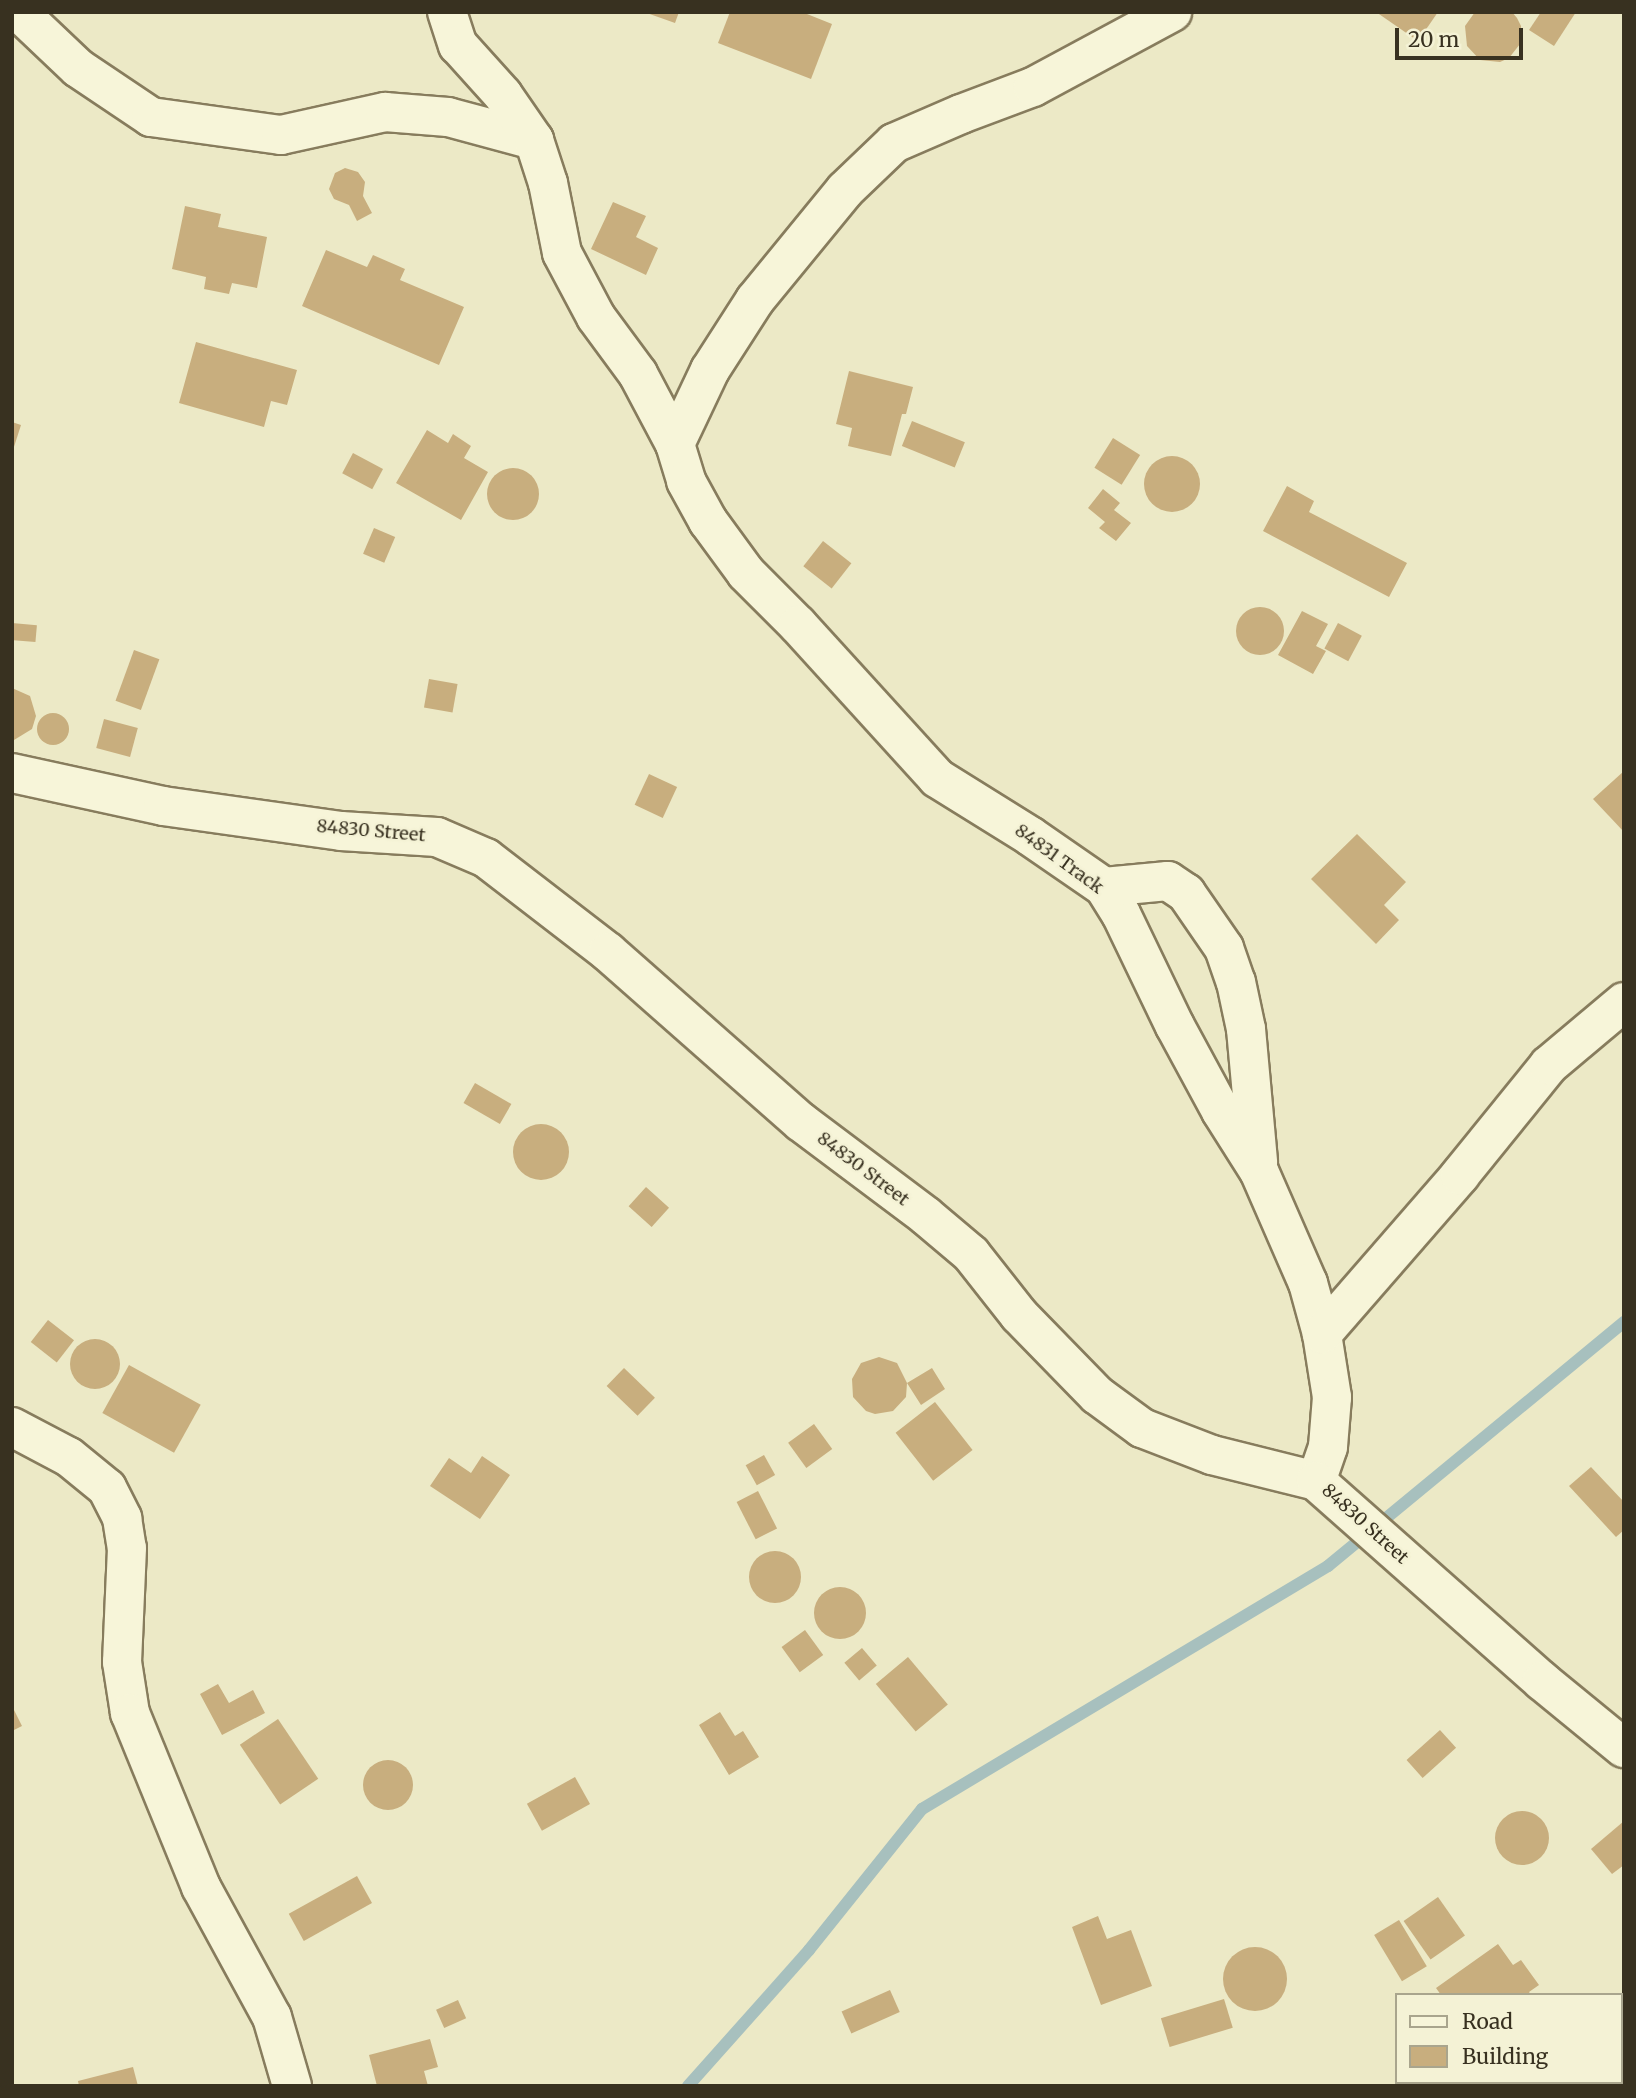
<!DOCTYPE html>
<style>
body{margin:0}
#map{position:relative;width:1636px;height:2098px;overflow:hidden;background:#ece9c6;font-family:Merriweather,serif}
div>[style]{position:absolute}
.stream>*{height:12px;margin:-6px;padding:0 6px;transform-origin:6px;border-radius:6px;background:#a7c0be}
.building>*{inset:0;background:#c8ae7e;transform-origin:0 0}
.round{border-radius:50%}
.roads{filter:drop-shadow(2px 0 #877c5d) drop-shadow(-2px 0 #877c5d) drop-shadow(0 2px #877c5d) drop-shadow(0 -2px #877c5d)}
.minor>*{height:38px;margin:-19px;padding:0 19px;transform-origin:19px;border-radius:19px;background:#f7f5d9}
span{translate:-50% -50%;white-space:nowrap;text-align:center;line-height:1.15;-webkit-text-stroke:5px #f4f2d5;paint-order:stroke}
.street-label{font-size:18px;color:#383120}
.frame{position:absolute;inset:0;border:14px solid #383120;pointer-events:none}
.legend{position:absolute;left:1395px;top:1993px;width:228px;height:91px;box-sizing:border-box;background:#f4f2d5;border:2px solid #a9a58d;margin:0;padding:9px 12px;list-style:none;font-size:21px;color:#383120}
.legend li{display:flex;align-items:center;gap:14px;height:35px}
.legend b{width:35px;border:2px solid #a9a58d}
.scale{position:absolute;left:1395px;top:28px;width:128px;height:32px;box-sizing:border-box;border:4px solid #383120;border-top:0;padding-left:9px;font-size:21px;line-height:24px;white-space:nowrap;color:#383120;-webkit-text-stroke:5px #f4f2d5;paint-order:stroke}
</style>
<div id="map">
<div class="stream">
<i style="left:688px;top:2086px;width:182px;rotate:-48.3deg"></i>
<i style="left:809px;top:1950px;width:181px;rotate:-51.3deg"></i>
<i style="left:922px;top:1809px;width:473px;rotate:-30.9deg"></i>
<i style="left:1328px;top:1566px;width:384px;rotate:-39.5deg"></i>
</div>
<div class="building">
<i style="clip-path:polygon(644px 12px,679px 12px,675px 23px)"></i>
<i style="clip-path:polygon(730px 12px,802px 12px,832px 24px,811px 79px,718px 43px)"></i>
<i style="clip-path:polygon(1376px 12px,1438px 12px,1418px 41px)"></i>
<i style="clip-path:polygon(1475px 12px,1512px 12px,1517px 18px,1521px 26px,1520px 44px,1509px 58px,1500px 62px,1480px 60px,1467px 46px,1465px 26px)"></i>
<i style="clip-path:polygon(1541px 12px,1576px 12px,1554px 46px,1529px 30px)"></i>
<i style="clip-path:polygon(345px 168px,358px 172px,365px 182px,363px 196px,372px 213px,357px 221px,349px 205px,334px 199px,329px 189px,335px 173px)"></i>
<i style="clip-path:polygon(613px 202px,646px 216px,636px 237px,658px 248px,646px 275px,591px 249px)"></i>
<i style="clip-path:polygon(185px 206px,221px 214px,218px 227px,267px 237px,257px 288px,232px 283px,229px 294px,204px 289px,206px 277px,172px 269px)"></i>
<i style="clip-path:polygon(326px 250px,367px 267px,373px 255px,405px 269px,400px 280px,464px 307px,439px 365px,302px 306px)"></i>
<i style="clip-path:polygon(196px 342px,297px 370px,287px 405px,271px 401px,264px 427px,179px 403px)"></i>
<i style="clip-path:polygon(849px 371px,913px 387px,906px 414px,902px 414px,891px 456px,848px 446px,852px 428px,836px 424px)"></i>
<i style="left:912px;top:421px;width:57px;height:27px;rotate:22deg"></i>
<i style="clip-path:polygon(12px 422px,21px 425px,13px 450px,12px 450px)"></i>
<i style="clip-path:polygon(427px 430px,448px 443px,453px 434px,471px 446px,464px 458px,488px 472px,461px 520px,396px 483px)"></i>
<i style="left:1113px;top:438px;width:32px;height:35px;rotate:32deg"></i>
<i style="left:353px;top:453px;width:34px;height:23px;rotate:28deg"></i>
<i class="round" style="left:1144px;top:456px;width:56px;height:56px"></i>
<i class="round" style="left:487px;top:468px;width:52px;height:52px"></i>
<i style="clip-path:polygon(1287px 486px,1314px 501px,1309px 512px,1407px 563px,1389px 597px,1263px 531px)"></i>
<i style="clip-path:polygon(1103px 489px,1120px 503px,1114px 510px,1131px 523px,1116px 541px,1099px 528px,1105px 522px,1088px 508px)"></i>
<i style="left:374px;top:528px;width:23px;height:28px;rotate:23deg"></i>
<i style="left:823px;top:541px;width:36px;height:32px;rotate:38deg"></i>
<i class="round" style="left:1236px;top:607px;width:48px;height:48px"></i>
<i style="clip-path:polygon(1302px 611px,1328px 624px,1316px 646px,1326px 651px,1313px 674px,1278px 655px)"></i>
<i style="left:12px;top:623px;width:25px;height:17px;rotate:5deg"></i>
<i style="left:1338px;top:623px;width:27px;height:29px;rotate:28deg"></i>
<i style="left:134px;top:650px;width:27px;height:54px;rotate:20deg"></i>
<i style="left:429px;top:679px;width:29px;height:29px;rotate:10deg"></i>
<i style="clip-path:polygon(12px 688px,30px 696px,36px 716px,32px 729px,14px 740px)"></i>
<i class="round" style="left:37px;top:713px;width:32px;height:32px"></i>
<i style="left:104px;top:719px;width:35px;height:30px;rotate:15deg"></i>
<i style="clip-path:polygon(1624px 771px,1624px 832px,1593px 799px)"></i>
<i style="left:649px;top:774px;width:31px;height:34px;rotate:25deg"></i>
<i style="clip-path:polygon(1357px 834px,1406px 882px,1384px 905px,1399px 920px,1376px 944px,1311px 879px)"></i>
<i style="left:475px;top:1083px;width:42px;height:23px;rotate:30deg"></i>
<i class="round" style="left:513px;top:1124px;width:56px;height:56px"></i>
<i style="left:646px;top:1187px;width:31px;height:26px;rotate:42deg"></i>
<i style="left:48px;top:1320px;width:33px;height:28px;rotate:38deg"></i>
<i class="round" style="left:70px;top:1339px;width:50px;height:50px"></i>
<i style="clip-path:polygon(879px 1357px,897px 1363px,907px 1383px,932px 1368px,945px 1389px,921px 1405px,907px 1383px,906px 1397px,893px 1411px,875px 1414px,866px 1411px,853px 1397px,852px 1379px,861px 1363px)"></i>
<i style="left:129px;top:1365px;width:82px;height:55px;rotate:29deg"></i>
<i style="left:624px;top:1368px;width:43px;height:25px;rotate:44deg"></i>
<i style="left:935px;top:1402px;width:61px;height:50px;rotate:52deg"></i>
<i style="left:814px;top:1424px;width:31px;height:32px;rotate:54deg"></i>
<i style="left:764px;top:1455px;width:23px;height:21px;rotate:61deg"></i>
<i style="clip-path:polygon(482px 1456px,510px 1475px,480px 1519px,430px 1486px,449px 1458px,471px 1473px)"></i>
<i style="clip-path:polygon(1591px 1467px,1624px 1502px,1624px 1530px,1616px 1537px,1569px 1486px)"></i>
<i style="left:758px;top:1491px;width:42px;height:24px;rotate:63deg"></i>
<i class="round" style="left:749px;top:1551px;width:52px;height:52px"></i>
<i class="round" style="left:814px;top:1587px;width:52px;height:52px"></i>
<i style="left:805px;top:1630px;width:31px;height:29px;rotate:54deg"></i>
<i style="left:862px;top:1648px;width:23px;height:23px;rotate:50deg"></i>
<i style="left:908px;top:1657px;width:62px;height:42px;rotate:50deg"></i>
<i style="clip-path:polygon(218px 1684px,229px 1703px,253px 1690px,265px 1713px,222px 1735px,200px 1694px)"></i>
<i style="clip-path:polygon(12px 1706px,22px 1726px,12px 1731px)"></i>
<i style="clip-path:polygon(720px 1712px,735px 1736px,743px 1731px,759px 1757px,729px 1775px,699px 1725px)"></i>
<i style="left:278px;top:1719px;width:72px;height:46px;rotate:56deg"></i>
<i style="left:1440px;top:1730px;width:24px;height:45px;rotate:48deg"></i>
<i class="round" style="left:363px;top:1760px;width:50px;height:50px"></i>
<i style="left:575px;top:1777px;width:31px;height:55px;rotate:61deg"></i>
<i class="round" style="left:1495px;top:1811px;width:54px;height:54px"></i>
<i style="clip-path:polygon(1624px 1821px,1624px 1865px,1612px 1874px,1591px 1849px)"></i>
<i style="left:357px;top:1876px;width:31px;height:78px;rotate:61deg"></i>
<i style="left:1438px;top:1897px;width:47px;height:42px;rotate:55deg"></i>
<i style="clip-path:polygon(1098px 1916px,1107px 1939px,1131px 1930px,1152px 1986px,1101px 2005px,1072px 1927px)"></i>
<i style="left:1399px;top:1920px;width:54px;height:29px;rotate:59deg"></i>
<i style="clip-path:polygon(1498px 1944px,1513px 1965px,1521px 1960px,1539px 1985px,1529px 1992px,1531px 1995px,1441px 1995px,1436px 1988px)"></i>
<i class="round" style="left:1223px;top:1947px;width:64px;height:64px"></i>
<i style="left:890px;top:1990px;width:24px;height:53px;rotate:66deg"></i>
<i style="left:1224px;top:1999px;width:30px;height:66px;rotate:73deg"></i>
<i style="left:458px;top:2000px;width:20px;height:24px;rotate:66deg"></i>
<i style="clip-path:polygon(1623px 2006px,1624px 2006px,1624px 2038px,1620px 2026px)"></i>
<i style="clip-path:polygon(430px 2039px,438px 2067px,424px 2071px,428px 2086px,377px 2086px,369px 2055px)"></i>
<i style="clip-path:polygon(133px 2067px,138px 2086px,79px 2086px,78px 2081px)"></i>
<i style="left:1508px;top:2082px;width:62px;height:5px"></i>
<i style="clip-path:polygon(1581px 2082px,1620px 2082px,1622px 2086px,1575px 2086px)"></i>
</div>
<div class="roads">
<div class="minor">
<i style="left:19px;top:12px;width:81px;rotate:43.5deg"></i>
<i style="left:78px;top:68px;width:88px;rotate:33.9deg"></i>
<i style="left:151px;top:117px;width:131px;rotate:7.9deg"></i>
<i style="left:281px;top:135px;width:107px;rotate:-12.5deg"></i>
<i style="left:385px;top:112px;width:63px;rotate:4.5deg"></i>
<i style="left:448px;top:117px;width:89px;rotate:15deg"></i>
<i style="left:447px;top:12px;width:35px;rotate:72deg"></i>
<i style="left:458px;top:45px;width:67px;rotate:48deg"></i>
<i style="left:503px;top:95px;width:55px;rotate:55.4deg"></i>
<i style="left:534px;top:140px;width:45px;rotate:72deg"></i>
<i style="left:548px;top:183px;width:71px;rotate:78.7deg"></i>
<i style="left:562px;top:253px;width:72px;rotate:62deg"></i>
<i style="left:596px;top:317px;width:71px;rotate:53.6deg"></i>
<i style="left:638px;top:374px;width:79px;rotate:62.1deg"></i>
<i style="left:675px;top:444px;width:39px;rotate:73deg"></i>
<i style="left:686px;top:481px;width:46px;rotate:61.2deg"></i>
<i style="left:708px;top:521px;width:64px;rotate:53.8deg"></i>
<i style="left:746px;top:573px;width:74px;rotate:45deg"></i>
<i style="left:798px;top:625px;width:207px;rotate:47.7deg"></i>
<i style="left:937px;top:778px;width:110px;rotate:31.9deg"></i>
<i style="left:1030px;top:836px;width:90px;rotate:34.6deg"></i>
<i style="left:1104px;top:887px;width:32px;rotate:58deg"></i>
<i style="left:1121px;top:914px;width:124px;rotate:64.3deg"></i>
<i style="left:1175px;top:1026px;width:97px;rotate:61.6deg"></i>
<i style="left:1221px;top:1111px;width:71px;rotate:57.7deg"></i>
<i style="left:1259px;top:1171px;width:122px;rotate:66.4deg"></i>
<i style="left:1308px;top:1283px;width:53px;rotate:74.6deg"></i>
<i style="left:1322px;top:1334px;width:64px;rotate:81deg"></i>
<i style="left:1332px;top:1397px;width:50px;rotate:94.6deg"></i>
<i style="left:1328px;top:1447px;width:36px;rotate:109deg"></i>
<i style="left:675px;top:444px;width:82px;rotate:-64.7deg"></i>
<i style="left:710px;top:370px;width:83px;rotate:-57.3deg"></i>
<i style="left:755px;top:300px;width:142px;rotate:-50.7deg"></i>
<i style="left:845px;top:190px;width:68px;rotate:-43.8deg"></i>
<i style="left:894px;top:143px;width:73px;rotate:-23.4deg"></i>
<i style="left:961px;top:114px;width:77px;rotate:-20.6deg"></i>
<i style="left:1033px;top:87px;width:158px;rotate:-28.3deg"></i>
<i style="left:12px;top:773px;width:155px;rotate:12.3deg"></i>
<i style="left:163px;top:806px;width:180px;rotate:8deg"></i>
<i style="left:341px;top:831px;width:96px;rotate:3.6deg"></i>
<i style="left:437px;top:837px;width:53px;rotate:23.2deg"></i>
<i style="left:486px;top:858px;width:154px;rotate:37.6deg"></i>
<i style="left:608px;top:952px;width:257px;rotate:41.4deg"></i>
<i style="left:801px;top:1122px;width:156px;rotate:36.9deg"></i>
<i style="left:926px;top:1216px;width:59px;rotate:40.2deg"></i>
<i style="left:971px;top:1254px;width:78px;rotate:51.8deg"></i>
<i style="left:1019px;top:1315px;width:112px;rotate:45.7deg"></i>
<i style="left:1097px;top:1395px;width:56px;rotate:36.3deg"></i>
<i style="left:1142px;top:1428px;width:75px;rotate:21.1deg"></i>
<i style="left:1212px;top:1455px;width:107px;rotate:14deg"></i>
<i style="left:1316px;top:1481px;width:302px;rotate:41.5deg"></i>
<i style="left:1542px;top:1681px;width:106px;rotate:39.3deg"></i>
<i style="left:1104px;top:887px;width:64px;rotate:-5.4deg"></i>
<i style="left:1168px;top:881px;width:22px;rotate:34deg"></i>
<i style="left:1186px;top:893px;width:67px;rotate:55.4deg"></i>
<i style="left:1224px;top:948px;width:36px;rotate:71deg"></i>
<i style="left:1236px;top:982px;width:48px;rotate:78deg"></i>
<i style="left:1246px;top:1029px;width:134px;rotate:84.8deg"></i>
<i style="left:1322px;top:1334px;width:211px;rotate:-49deg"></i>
<i style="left:1460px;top:1175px;width:141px;rotate:-51deg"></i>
<i style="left:1549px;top:1065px;width:98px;rotate:-40deg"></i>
<i style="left:12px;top:1427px;width:64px;rotate:27.8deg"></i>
<i style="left:69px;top:1457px;width:49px;rotate:39.2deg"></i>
<i style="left:107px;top:1488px;width:34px;rotate:63deg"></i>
<i style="left:122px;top:1518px;width:30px;rotate:81deg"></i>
<i style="left:127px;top:1548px;width:114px;rotate:92.5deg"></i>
<i style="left:122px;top:1662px;width:52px;rotate:81.1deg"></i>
<i style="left:130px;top:1713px;width:188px;rotate:67.8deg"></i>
<i style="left:201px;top:1887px;width:148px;rotate:61.4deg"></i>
<i style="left:272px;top:2017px;width:72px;rotate:73.8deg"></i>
</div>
</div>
<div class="street-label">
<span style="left:371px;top:831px;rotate:5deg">84830 Street</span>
<span style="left:1059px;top:859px;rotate:36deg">84831 Track</span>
<span style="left:863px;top:1169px;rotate:37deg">84830 Street</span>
<span style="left:1365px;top:1524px;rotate:42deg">84830 Street</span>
</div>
<div class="frame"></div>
<ul class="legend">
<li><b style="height:9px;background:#f7f5d9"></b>Road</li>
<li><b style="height:19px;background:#c8ae7e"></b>Building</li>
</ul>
<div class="scale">20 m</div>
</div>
